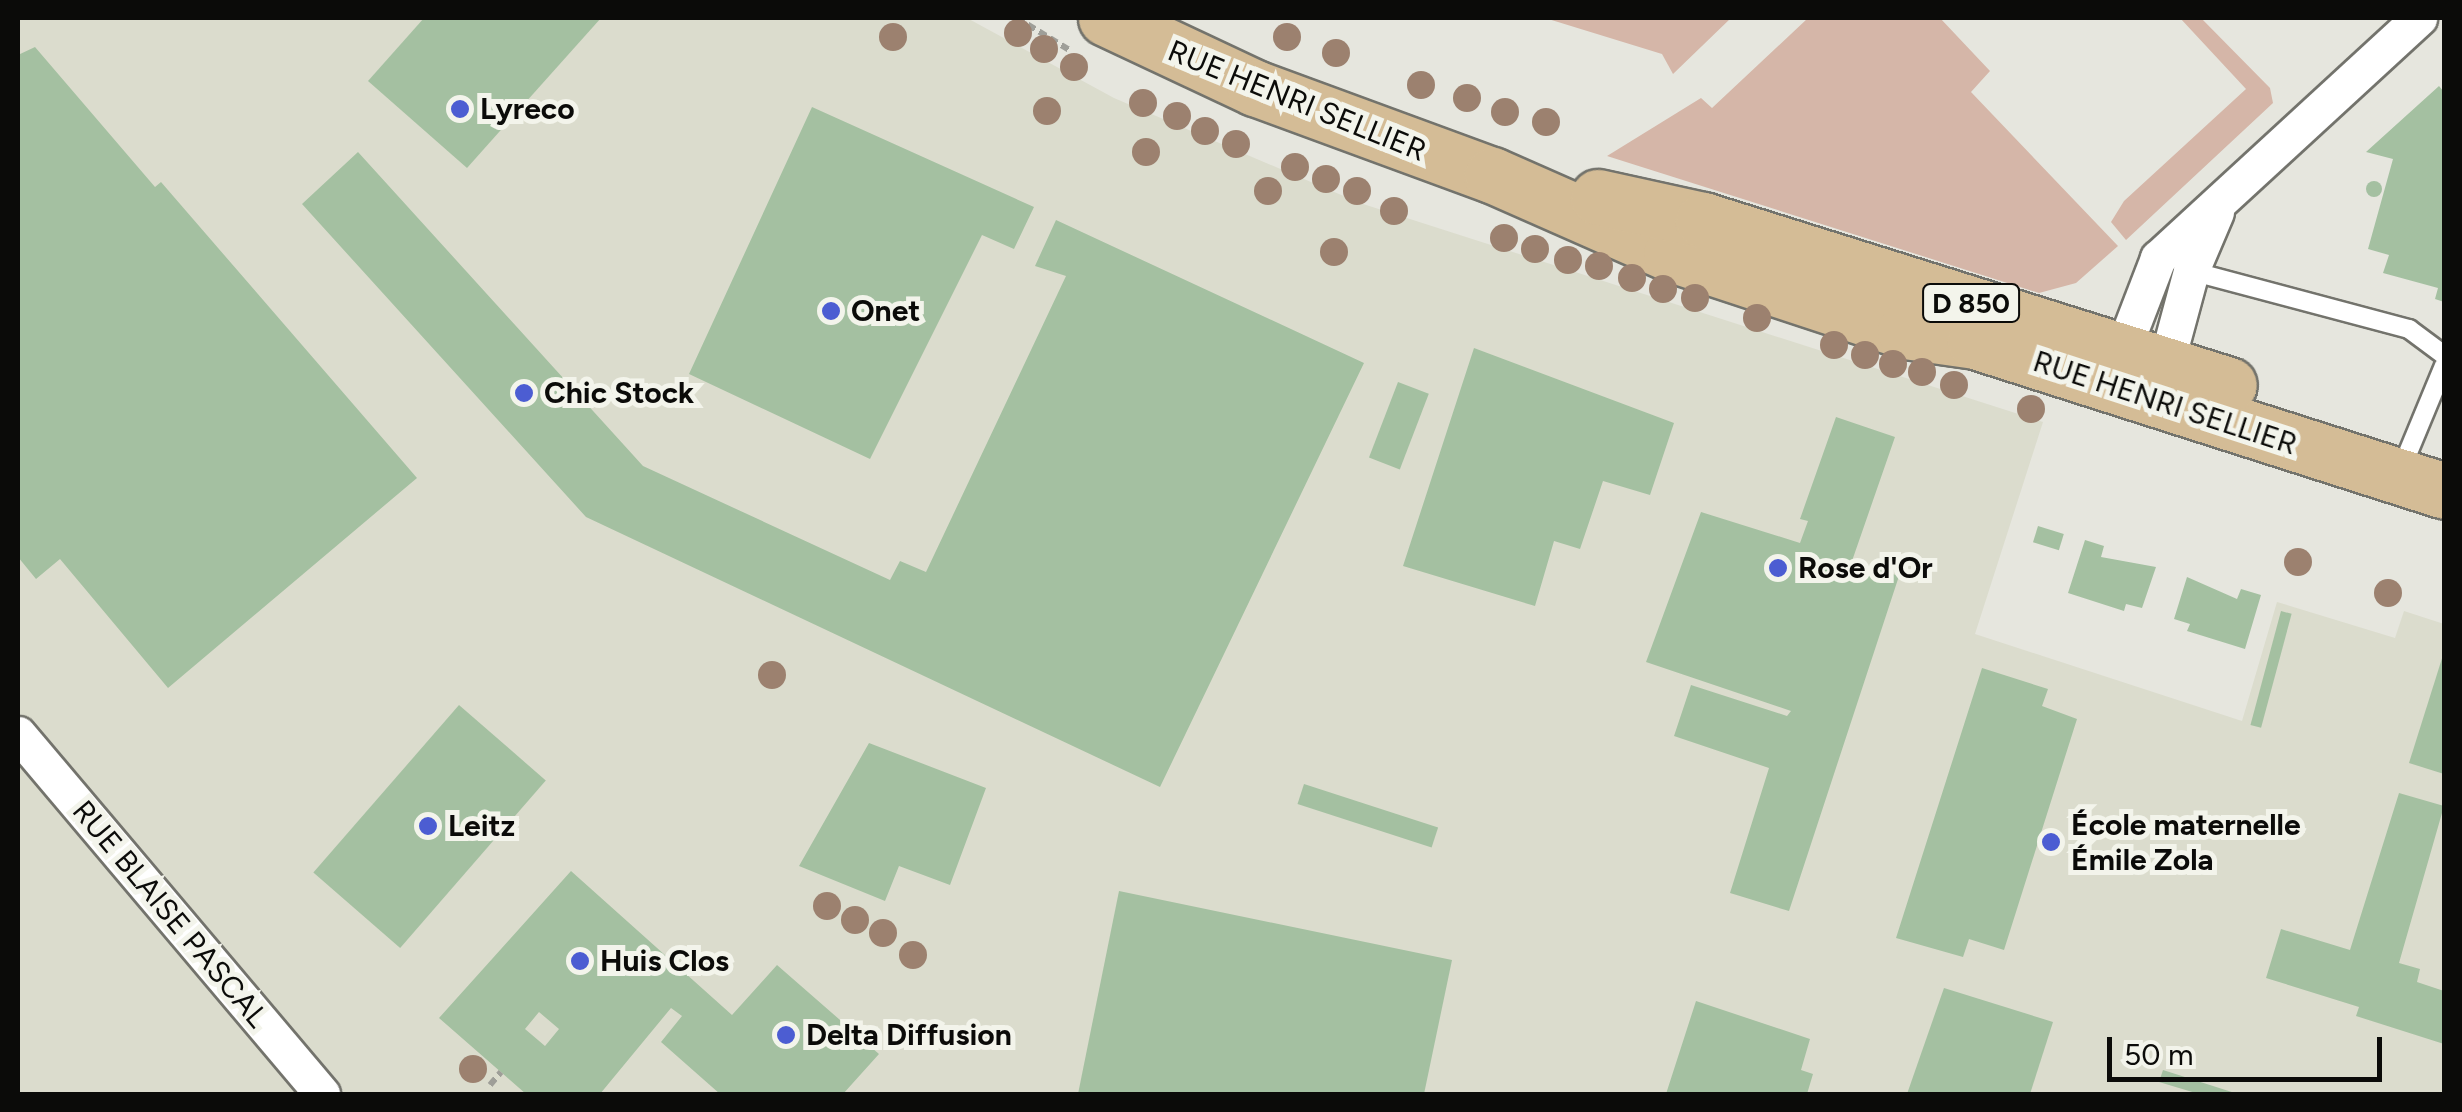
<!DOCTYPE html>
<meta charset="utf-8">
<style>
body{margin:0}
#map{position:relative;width:2462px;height:1112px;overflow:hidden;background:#e6e6de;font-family:Figtree,sans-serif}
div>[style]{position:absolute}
.built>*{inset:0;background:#dbdccd}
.green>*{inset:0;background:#d5b6a8}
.building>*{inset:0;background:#a4c0a1;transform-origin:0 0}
.round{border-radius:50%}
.path>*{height:6px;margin-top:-3px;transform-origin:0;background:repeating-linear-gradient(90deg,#9e9e98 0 8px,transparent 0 13px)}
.roads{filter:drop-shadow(2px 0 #73736c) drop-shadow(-2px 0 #73736c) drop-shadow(0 2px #73736c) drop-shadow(0 -2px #73736c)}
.lane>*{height:18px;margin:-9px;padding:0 9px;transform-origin:9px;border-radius:9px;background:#fff}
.street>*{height:35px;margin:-17.5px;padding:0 17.5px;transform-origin:17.5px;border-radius:17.5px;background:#fff}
.primary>*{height:55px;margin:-27.5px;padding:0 27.5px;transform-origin:27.5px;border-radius:27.5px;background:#d4bc96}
.trees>*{width:28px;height:28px;margin:-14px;border-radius:50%;background:#9c816f}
.dots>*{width:28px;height:28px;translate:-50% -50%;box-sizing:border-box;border:5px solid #f3f4eb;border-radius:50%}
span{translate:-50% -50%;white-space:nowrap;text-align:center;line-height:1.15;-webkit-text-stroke:10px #f3f4eb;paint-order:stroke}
.shield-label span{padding:2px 8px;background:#f3f4eb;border:2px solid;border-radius:8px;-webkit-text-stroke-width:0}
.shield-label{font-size:28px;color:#0b0b09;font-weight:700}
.street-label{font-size:30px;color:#0b0b09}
.poi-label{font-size:30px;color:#0b0b09;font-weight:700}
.left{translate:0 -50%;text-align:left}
.frame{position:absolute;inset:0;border:20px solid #0b0b09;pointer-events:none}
.scale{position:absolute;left:2107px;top:1037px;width:275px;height:45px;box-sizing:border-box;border:5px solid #0b0b09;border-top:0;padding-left:12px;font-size:30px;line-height:35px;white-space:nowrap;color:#0b0b09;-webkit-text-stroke:8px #f3f4eb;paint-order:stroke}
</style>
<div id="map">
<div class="built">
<i style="clip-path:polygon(18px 18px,967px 18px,1114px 98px,1360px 203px,2043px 422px,1975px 634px,2242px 721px,2277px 602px,2395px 638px,2404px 611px,2444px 624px,2444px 1094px,18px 1094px)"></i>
</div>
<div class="green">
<i style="clip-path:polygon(1545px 18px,1731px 18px,1673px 74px,1662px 54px)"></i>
<i style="clip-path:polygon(1808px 18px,1940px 18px,1990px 71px,1971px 92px,2118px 246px,2076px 283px,2039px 293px,1607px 156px,1701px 98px,1712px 108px)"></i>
<i style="clip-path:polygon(2180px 18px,2201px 18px,2270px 88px,2273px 103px,2126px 240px,2111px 222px,2124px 201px,2246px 89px)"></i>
</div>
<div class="building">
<i style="clip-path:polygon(424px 18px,601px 18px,467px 168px,368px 81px)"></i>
<i style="clip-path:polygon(35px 47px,155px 187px,161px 182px,417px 478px,168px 688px,60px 559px,36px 579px,18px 557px,18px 55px)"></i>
<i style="clip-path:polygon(2439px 86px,2444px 92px,2444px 302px,2435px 299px,2438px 288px,2383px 273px,2389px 255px,2368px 249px,2393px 159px,2366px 152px)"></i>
<i style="clip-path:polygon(812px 107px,1034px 207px,1014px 249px,982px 235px,870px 459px,689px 374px)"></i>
<i style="clip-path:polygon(358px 152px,643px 466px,890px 580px,900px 561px,926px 572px,1066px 276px,1035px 266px,1056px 220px,1364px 363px,1160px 787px,586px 517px,302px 204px)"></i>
<i class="round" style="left:2366px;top:181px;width:16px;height:16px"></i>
<i style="clip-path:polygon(1474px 348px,1674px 423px,1650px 495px,1603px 481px,1580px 549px,1554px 541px,1535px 606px,1403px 566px)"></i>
<i style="left:1398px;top:382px;width:33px;height:81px;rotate:21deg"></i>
<i style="clip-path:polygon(1836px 417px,1895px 437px,1852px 561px,1899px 576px,1789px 911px,1730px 893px,1769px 768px,1674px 736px,1691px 685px,1787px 716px,1791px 711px,1646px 662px,1701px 512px,1800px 543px,1808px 521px,1800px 519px)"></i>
<i style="left:2038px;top:526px;width:27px;height:17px;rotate:17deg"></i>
<i style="clip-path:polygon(2085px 540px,2104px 546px,2101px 557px,2156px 567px,2142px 608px,2126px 604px,2124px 611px,2068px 593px)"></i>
<i style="clip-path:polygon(2187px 577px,2237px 599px,2241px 589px,2261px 595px,2245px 649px,2187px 631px,2190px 624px,2174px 619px)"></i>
<i style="left:2281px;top:611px;width:11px;height:118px;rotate:15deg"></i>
<i style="clip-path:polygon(2444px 652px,2444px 774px,2409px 763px)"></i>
<i style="clip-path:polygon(1982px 668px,2048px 689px,2042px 706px,2077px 719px,2004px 950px,1969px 939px,1963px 957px,1896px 938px)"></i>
<i style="left:459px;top:705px;width:115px;height:222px;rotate:41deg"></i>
<i style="clip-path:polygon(869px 743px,986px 788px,950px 885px,899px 866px,885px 901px,799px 866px)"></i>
<i style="left:1304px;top:784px;width:141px;height:21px;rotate:18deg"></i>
<i style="clip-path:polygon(2399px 793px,2444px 806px,2399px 963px,2420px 969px,2417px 982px,2444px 991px,2444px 1044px,2356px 1016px,2359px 1007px,2266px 978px,2281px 929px,2350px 950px)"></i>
<i style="clip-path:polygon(evenodd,571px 871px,732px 1015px,777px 965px,879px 1054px,843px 1094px,720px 1094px,661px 1042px,682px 1016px,671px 1008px,600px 1094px,526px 1094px,439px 1018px,571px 871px,539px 1012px,559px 1029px,545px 1046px,525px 1029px,539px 1012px)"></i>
<i style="clip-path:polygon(1119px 891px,1452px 960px,1424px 1094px,1078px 1094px)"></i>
<i style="clip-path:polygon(1944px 988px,2053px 1022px,2030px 1094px,1907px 1094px)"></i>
<i style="clip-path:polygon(1696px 1001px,1810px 1039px,1801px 1070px,1813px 1074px,1807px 1094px,1666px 1094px)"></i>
<i style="clip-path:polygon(2163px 1070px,2238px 1094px,2199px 1094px,2159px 1082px)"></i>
</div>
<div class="path">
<i style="left:1017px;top:18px;width:63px;rotate:31.4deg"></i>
<i style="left:490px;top:1085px;width:17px;rotate:-50deg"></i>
</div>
<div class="roads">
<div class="lane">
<i style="left:2191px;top:271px;width:226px;rotate:14.9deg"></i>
<i style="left:2409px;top:329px;width:44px;rotate:36.6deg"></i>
<i style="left:2400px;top:472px;width:115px;rotate:-67.5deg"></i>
</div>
<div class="street">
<i style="left:2116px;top:367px;width:117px;rotate:-68.9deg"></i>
<i style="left:2158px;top:258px;width:355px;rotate:-42.6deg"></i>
<i style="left:2160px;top:386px;width:119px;rotate:-74.9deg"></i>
<i style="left:2191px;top:271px;width:64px;rotate:-67deg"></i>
<i style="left:18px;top:734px;width:471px;rotate:49.8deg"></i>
</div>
<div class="primary">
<i style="left:1106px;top:18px;width:165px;rotate:25.2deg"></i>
<i style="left:1255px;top:88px;width:252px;rotate:20.2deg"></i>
<i style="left:1492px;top:175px;width:196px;rotate:23.8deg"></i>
<i style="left:1671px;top:254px;width:246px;rotate:18.2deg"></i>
<i style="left:1905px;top:331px;width:71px;rotate:8.1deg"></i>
<i style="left:1975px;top:341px;width:492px;rotate:17.7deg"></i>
<i style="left:1598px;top:197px;width:107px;rotate:12.4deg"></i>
<i style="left:1703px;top:220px;width:551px;rotate:17.42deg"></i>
</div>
</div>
<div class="trees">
<i style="left:1018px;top:33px"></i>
<i style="left:893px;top:37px"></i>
<i style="left:1287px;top:37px"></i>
<i style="left:1044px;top:49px"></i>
<i style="left:1336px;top:53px"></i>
<i style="left:1074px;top:67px"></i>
<i style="left:1421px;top:85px"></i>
<i style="left:1467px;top:98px"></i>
<i style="left:1143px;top:103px"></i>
<i style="left:1047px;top:111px"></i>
<i style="left:1505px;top:112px"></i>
<i style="left:1177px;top:116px"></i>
<i style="left:1546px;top:122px"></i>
<i style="left:1205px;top:131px"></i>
<i style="left:1236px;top:144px"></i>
<i style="left:1146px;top:152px"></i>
<i style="left:1295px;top:167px"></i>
<i style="left:1326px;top:179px"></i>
<i style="left:1268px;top:191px"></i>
<i style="left:1357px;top:191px"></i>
<i style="left:1394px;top:211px"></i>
<i style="left:1504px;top:238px"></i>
<i style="left:1535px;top:249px"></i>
<i style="left:1334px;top:252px"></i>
<i style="left:1568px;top:260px"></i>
<i style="left:1599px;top:266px"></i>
<i style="left:1632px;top:278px"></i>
<i style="left:1663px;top:289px"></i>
<i style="left:1695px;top:298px"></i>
<i style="left:1757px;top:318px"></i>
<i style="left:1834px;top:345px"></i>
<i style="left:1865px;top:355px"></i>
<i style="left:1893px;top:364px"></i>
<i style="left:1922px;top:372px"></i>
<i style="left:1954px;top:385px"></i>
<i style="left:2031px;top:409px"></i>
<i style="left:2298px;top:562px"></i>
<i style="left:2388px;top:593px"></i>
<i style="left:772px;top:675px"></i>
<i style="left:827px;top:906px"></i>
<i style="left:855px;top:920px"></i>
<i style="left:883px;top:933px"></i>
<i style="left:913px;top:955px"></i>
<i style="left:473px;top:1069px"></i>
</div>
<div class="dots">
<i style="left:460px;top:109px;background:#4c5dd2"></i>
<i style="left:831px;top:311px;background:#4c5dd2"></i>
<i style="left:524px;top:393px;background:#4c5dd2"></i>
<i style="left:1778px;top:568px;background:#4c5dd2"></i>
<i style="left:428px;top:826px;background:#4c5dd2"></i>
<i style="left:2051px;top:842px;background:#4c5dd2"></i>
<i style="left:580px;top:961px;background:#4c5dd2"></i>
<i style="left:786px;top:1035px;background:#4c5dd2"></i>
</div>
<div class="shield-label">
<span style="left:1971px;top:303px">D 850</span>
</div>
<div class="street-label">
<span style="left:1297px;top:101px;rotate:22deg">RUE HENRI SELLIER</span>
<span style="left:2165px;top:403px;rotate:18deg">RUE HENRI SELLIER</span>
<span style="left:170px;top:914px;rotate:50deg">RUE BLAISE PASCAL</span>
</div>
<div class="poi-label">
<span class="left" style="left:480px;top:109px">Lyreco</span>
<span class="left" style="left:851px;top:311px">Onet</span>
<span class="left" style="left:544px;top:393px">Chic Stock</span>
<span class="left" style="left:1798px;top:568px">Rose d'Or</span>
<span class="left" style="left:2071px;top:842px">École maternelle<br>Émile Zola</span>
<span class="left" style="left:448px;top:826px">Leitz</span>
<span class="left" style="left:600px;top:961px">Huis Clos</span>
<span class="left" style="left:806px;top:1035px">Delta Diffusion</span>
</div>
<div class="frame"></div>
<div class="scale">50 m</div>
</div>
